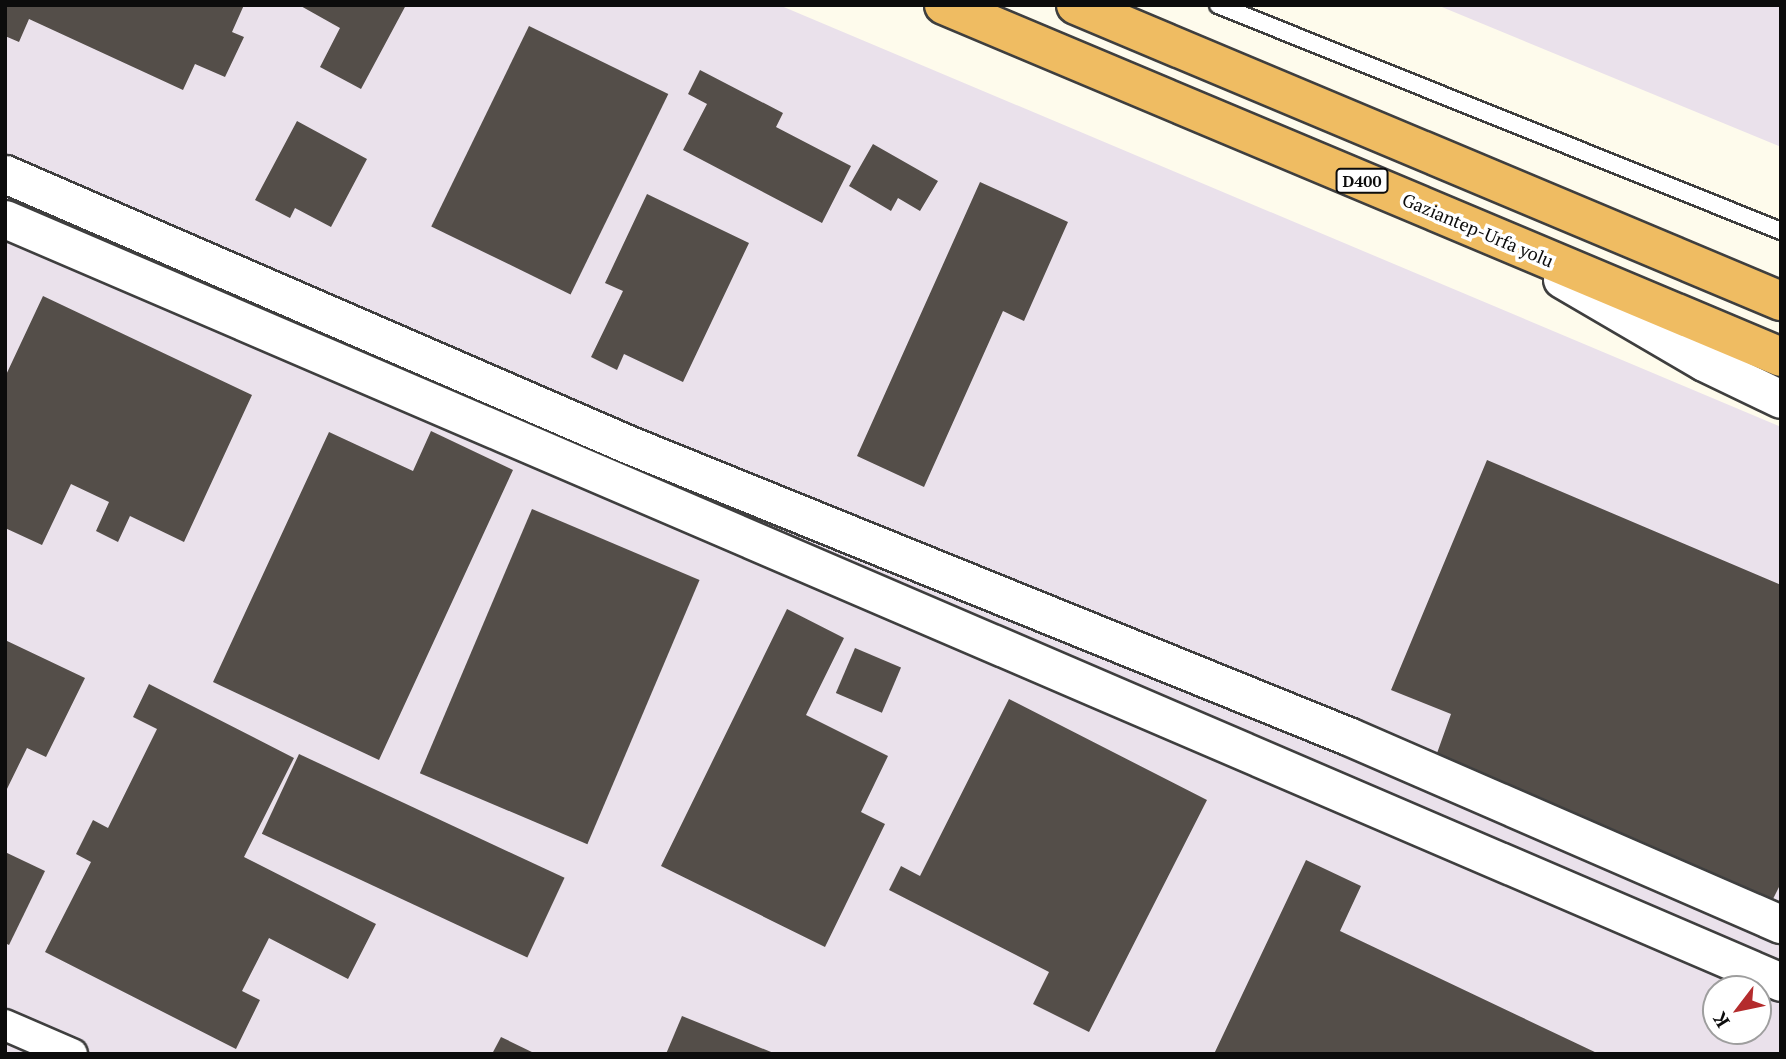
<!DOCTYPE html>
<style>
body{margin:0}
#map{position:relative;width:1786px;height:1059px;overflow:hidden;background:#fefbec;font-family:"PT Serif",serif}
div>[style]{position:absolute}
.industrial>*{inset:0;background:#eae1eb}
.building>*{inset:0;background:#544e49;transform-origin:0 0}
.roads{filter:drop-shadow(2px 0 #3f3f3f) drop-shadow(-2px 0 #3f3f3f) drop-shadow(0 2px #3f3f3f) drop-shadow(0 -2px #3f3f3f)}
.service>*{height:16px;margin:-8px;padding:0 8px;transform-origin:8px;border-radius:8px;background:#fff}
.minor>*{height:30px;margin:-15px;padding:0 15px;transform-origin:15px;border-radius:15px;background:#fff}
.tertiary>*{height:37px;margin:-18.5px;padding:0 18.5px;transform-origin:18.5px;border-radius:18.5px;background:#fff}
.trunk>*{height:38px;margin:-19px;padding:0 19px;transform-origin:19px;border-radius:19px;background:#efbc62}
span{translate:-50% -50%;white-space:nowrap;text-align:center;line-height:1.15;-webkit-text-stroke:7px #fff;paint-order:stroke}
.shield-label span{padding:2px 5px;background:#fff;border:2px solid;border-radius:5px;-webkit-text-stroke-width:0}
.shield-label{font-size:16px;color:#0c0c0c;font-weight:700}
.street-label{font-size:18px;color:#0c0c0c}
.frame{position:absolute;inset:0;border:7px solid #0c0c0c;pointer-events:none}
.north{position:absolute;left:1702px;top:975px;width:70px;height:70px;box-sizing:border-box;background:#fff;border:2px solid #9e9e9e;border-radius:50%;rotate:238deg;font-size:19px;font-weight:700;line-height:28px;text-align:center;color:#0c0c0c}
.north::after{content:'';display:block;margin:auto;width:24px;height:32px;background:#b42c2d;clip-path:polygon(50% 0,100% 100%,50% 72%,0 100%)}
</style>
<div id="map">
<div class="industrial">
<i style="clip-path:polygon(evenodd,5px 5px,779px 5px,1781px 427px,1781px 1054px,5px 1054px,5px 5px,1716px 989px,1758px 989px,1758px 1031px,1716px 1031px,1716px 989px)"></i>
<i style="clip-path:polygon(1437px 5px,1781px 5px,1781px 147px)"></i>
</div>
<div class="building">
<i style="clip-path:polygon(5px 5px,244px 5px,232px 32px,244px 37px,225px 77px,195px 64px,183px 90px,29px 19px,19px 42px,5px 36px)"></i>
<i style="clip-path:polygon(299px 5px,406px 5px,361px 89px,320px 67px,340px 28px)"></i>
<i style="left:529px;top:26px;width:155px;height:223px;rotate:26deg"></i>
<i style="clip-path:polygon(700px 70px,783px 113px,776px 127px,851px 166px,822px 223px,683px 150px,707px 104px,688px 94px)"></i>
<i style="clip-path:polygon(297px 121px,367px 159px,331px 227px,295px 208px,290px 218px,255px 200px)"></i>
<i style="clip-path:polygon(873px 144px,938px 181px,920px 211px,898px 198px,891px 211px,849px 186px)"></i>
<i style="clip-path:polygon(980px 182px,1068px 222px,1024px 321px,1003px 311px,924px 487px,857px 456px)"></i>
<i style="clip-path:polygon(647px 194px,749px 243px,683px 382px,624px 354px,617px 370px,591px 357px,623px 291px,605px 283px)"></i>
<i style="clip-path:polygon(43px 296px,252px 395px,184px 542px,130px 516px,118px 542px,96px 531px,109px 502px,71px 484px,42px 545px,5px 528px,5px 377px)"></i>
<i style="clip-path:polygon(431px 431px,513px 470px,379px 760px,213px 682px,329px 432px,413px 471px)"></i>
<i style="clip-path:polygon(1487px 460px,1781px 585px,1781px 883px,1772px 901px,1436px 756px,1451px 714px,1391px 690px)"></i>
<i style="left:532px;top:509px;width:182px;height:287px;rotate:23deg"></i>
<i style="clip-path:polygon(787px 609px,844px 638px,806px 715px,888px 756px,861px 812px,885px 824px,825px 947px,661px 866px)"></i>
<i style="clip-path:polygon(5px 640px,85px 678px,46px 757px,27px 748px,5px 793px)"></i>
<i style="left:855px;top:648px;width:50px;height:49px;rotate:23deg"></i>
<i style="clip-path:polygon(149px 684px,294px 758px,244px 857px,376px 924px,348px 979px,269px 938px,242px 991px,260px 1000px,236px 1049px,45px 952px,91px 862px,76px 854px,93px 820px,108px 828px,157px 729px,133px 717px)"></i>
<i style="clip-path:polygon(1009px 699px,1207px 800px,1089px 1032px,1033px 1004px,1049px 972px,889px 890px,901px 866px,920px 876px)"></i>
<i style="left:299px;top:754px;width:293px;height:88px;rotate:25deg"></i>
<i style="clip-path:polygon(5px 852px,45px 871px,9px 945px,5px 943px)"></i>
<i style="clip-path:polygon(1306px 860px,1361px 886px,1340px 931px,1599px 1054px,1214px 1054px)"></i>
<i style="clip-path:polygon(682px 1016px,776px 1054px,666px 1054px)"></i>
<i style="clip-path:polygon(501px 1037px,536px 1054px,492px 1054px)"></i>
</div>
<div class="roads">
<div class="service">
<i style="left:1218px;top:5px;width:607px;rotate:21.87deg"></i>
</div>
<div class="minor">
<i style="left:5px;top:1025px;width:73px;rotate:23.4deg"></i>
</div>
<div class="tertiary">
<i style="left:5px;top:174px;width:678px;rotate:23.46deg"></i>
<i style="left:627px;top:444px;width:778px;rotate:22.05deg"></i>
<i style="left:1348px;top:736px;width:472px;rotate:23.5deg"></i>
<i style="left:5px;top:219px;width:1933px;rotate:23.25deg"></i>
<i style="left:1562px;top:279px;width:164px;rotate:30.3deg"></i>
<i style="left:1704px;top:362px;width:85px;rotate:25.7deg"></i>
</div>
<div class="trunk">
<i style="left:944px;top:5px;width:908px;rotate:22.81deg"></i>
<i style="left:1076px;top:5px;width:765px;rotate:22.78deg"></i>
</div>
</div>
<div class="shield-label">
<span style="left:1362px;top:181px">D400</span>
</div>
<div class="street-label">
<span style="left:1478px;top:230px;rotate:23deg">Gaziantep-Urfa yolu</span>
</div>
<div class="frame"></div>
<div class="north">K</div>
</div>
